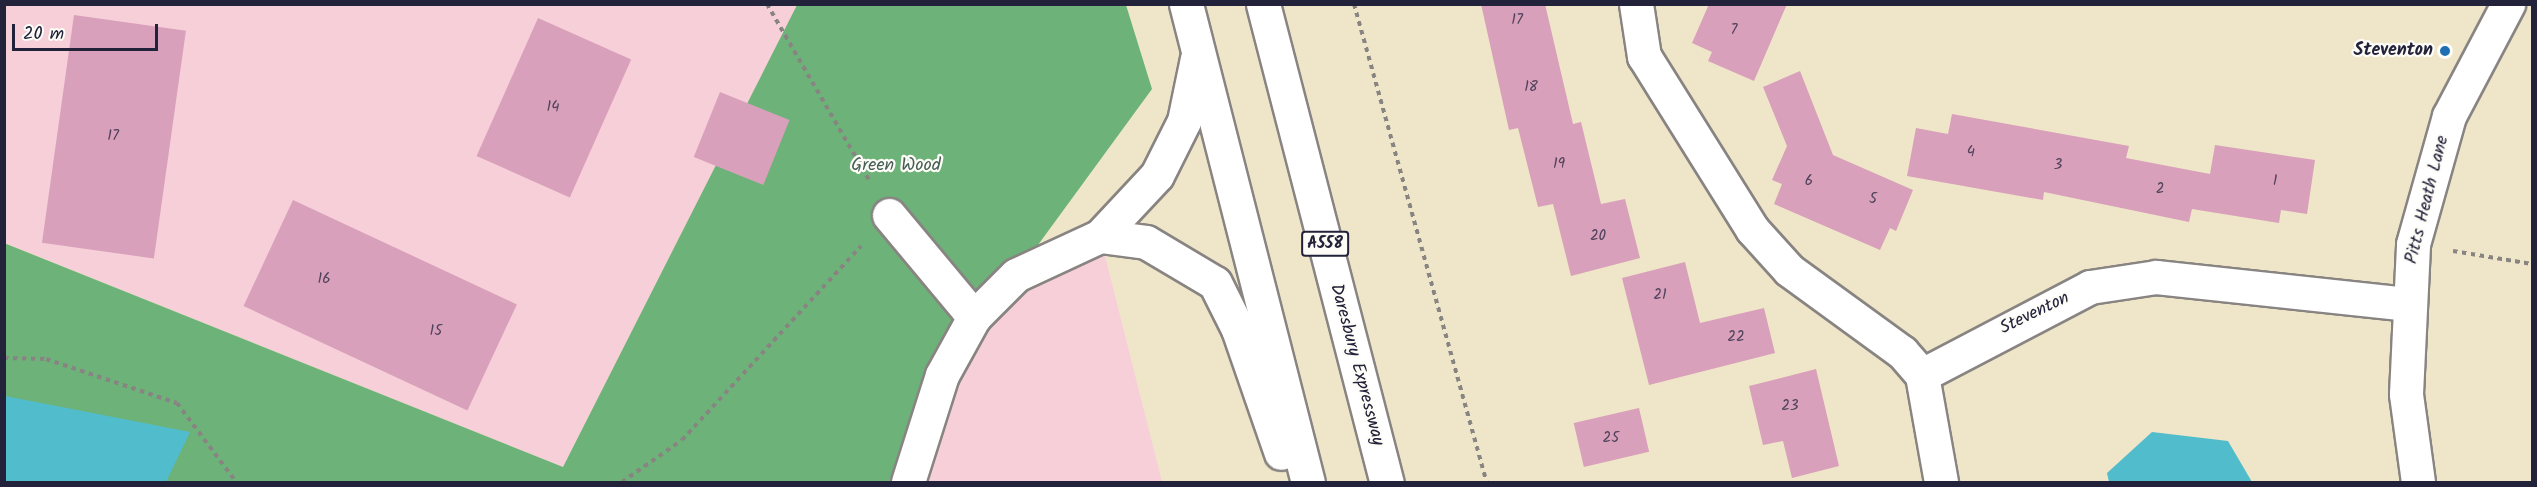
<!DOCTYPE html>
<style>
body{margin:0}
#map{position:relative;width:2537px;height:487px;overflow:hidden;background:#efe5c8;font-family:Kalam,sans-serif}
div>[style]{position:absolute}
.built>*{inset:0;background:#f6cfd8}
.forest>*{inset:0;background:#6db278}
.water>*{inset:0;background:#51bdcc}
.building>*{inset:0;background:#d8a0ba;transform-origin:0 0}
.path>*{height:4px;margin-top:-2px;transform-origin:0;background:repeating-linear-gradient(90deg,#888482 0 4.5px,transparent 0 9px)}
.roads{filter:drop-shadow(2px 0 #888482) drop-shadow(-2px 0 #888482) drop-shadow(0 2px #888482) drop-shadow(0 -2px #888482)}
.minor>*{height:33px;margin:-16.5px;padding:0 16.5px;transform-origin:16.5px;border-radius:16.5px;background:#fff}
.major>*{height:33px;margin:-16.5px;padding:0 16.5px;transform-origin:16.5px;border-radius:16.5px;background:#fff}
.dots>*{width:16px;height:16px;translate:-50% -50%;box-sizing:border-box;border:3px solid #fdfcf7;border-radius:50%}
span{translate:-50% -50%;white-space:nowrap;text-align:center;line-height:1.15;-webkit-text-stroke:4.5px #fdfcf7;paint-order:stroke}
.number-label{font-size:15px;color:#50425b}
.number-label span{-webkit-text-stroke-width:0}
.shield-label span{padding:2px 4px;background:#fdfcf7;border:2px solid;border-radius:4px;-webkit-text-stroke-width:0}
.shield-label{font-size:16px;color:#22223b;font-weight:700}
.poi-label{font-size:18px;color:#22223b;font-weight:700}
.right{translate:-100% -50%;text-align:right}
.park-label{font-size:18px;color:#455f57}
.street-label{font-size:18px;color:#22223b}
.frame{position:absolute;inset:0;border:6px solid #22223b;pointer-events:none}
.scale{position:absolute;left:12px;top:24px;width:146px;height:27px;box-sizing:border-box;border:3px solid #22223b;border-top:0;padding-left:8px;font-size:18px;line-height:21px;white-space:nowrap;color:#22223b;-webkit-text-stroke:4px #fdfcf7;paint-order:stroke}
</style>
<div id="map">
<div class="built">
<i style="clip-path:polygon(4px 5px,797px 5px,563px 467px,5px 243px)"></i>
<i style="clip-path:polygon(1100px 236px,1162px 482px,908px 482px,974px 317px)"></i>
</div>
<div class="forest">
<i style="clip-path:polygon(797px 5px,1126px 5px,1152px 89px,1016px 275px,974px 317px,908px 482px,5px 482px,4px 243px,563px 467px)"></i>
</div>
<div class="water">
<i style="clip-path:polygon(5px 396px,190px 432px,166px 482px,5px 482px)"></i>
<i style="clip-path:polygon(2152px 432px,2228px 441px,2252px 482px,2109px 482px,2107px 473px)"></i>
</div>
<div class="building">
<i style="clip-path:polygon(1481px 4px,1545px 4px,1573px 124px,1581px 122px,1601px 204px,1625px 199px,1640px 258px,1571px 276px,1553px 204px,1538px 207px,1518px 128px,1509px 130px)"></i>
<i style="clip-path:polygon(1709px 4px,1787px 4px,1754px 81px,1708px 61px,1712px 52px,1692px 43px)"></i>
<i style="left:74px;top:15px;width:113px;height:230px;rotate:8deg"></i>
<i style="left:538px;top:18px;width:102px;height:151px;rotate:24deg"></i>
<i style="clip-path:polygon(1800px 71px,1833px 155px,1913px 190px,1896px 231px,1890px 228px,1880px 250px,1774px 204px,1782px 184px,1772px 180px,1787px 146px,1763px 87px)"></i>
<i style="left:720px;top:92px;width:75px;height:70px;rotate:22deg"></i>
<i style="clip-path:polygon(1952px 114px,2129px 146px,2126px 158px,2210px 174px,2215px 145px,2315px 160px,2307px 214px,2281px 210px,2279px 223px,2192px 209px,2189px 222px,2044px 192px,2043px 200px,1907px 176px,1916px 128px,1948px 134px)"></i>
<i style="left:293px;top:200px;width:247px;height:117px;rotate:25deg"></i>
<i style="clip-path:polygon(1685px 262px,1700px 323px,1764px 308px,1775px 353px,1649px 385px,1622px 278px)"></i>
<i style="clip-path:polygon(1816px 369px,1839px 466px,1792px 478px,1783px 441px,1763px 445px,1749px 386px)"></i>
<i style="left:1639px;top:408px;width:45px;height:67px;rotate:77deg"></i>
</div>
<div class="path">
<i style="left:767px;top:4px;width:203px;rotate:59.9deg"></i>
<i style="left:1354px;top:4px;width:496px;rotate:74.5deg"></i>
<i style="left:2453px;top:251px;width:80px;rotate:9.3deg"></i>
<i style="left:4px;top:358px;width:42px;rotate:1.4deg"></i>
<i style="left:46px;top:359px;width:138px;rotate:18.6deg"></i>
<i style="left:177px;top:403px;width:99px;rotate:53.2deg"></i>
<i style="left:622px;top:482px;width:73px;rotate:-35deg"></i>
<i style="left:682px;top:440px;width:264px;rotate:-47.3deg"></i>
</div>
<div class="roads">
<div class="minor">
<i style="left:1636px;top:4px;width:53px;rotate:81.3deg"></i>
<i style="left:1644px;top:56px;width:204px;rotate:58deg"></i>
<i style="left:1752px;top:229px;width:55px;rotate:47.9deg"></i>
<i style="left:1789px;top:270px;width:140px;rotate:36deg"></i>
<i style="left:1902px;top:352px;width:30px;rotate:49deg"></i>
<i style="left:889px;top:215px;width:133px;rotate:50.2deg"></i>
<i style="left:908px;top:482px;width:112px;rotate:-72.4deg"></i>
<i style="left:942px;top:375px;width:66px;rotate:-61.1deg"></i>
<i style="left:974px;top:317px;width:59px;rotate:-45deg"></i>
<i style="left:1016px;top:275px;width:93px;rotate:-24.9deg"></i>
<i style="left:1941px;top:482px;width:109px;rotate:-100.1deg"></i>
<i style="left:1922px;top:375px;width:190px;rotate:-27.6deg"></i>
<i style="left:2090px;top:287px;width:67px;rotate:-8.6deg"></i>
<i style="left:2156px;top:277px;width:252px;rotate:6.1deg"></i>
<i style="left:2418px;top:482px;width:89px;rotate:-97.8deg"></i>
<i style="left:2406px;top:394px;width:150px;rotate:-87.3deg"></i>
<i style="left:2413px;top:244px;width:133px;rotate:-74.3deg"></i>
<i style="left:2449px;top:116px;width:127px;rotate:-62.2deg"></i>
</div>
<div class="major">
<i style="left:1186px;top:4px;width:493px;rotate:75.7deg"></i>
<i style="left:1263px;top:4px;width:494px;rotate:75.5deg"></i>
<i style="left:1100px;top:236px;width:46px;rotate:7.4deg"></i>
<i style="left:1146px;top:242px;width:80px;rotate:30.7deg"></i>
<i style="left:1215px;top:283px;width:51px;rotate:63.4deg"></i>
<i style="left:1238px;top:329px;width:131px;rotate:70.9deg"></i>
<i style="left:1100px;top:236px;width:83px;rotate:-46.9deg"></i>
<i style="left:1157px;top:175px;width:60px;rotate:-63.4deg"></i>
<i style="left:1184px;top:121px;width:64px;rotate:-78.3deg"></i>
</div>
</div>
<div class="dots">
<i style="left:2445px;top:51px;background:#1f6fb2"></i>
</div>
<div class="number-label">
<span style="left:1517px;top:21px">17</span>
<span style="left:1734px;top:31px">7</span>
<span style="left:1531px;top:88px">18</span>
<span style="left:553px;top:108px">14</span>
<span style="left:113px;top:137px">17</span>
<span style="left:1971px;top:153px">4</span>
<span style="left:1559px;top:165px">19</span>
<span style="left:2058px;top:166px">3</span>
<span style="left:1809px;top:182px">6</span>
<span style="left:2275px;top:182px">1</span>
<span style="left:2160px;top:190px">2</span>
<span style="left:1873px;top:200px">5</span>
<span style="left:1598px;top:237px">20</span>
<span style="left:324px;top:280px">16</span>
<span style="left:1660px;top:296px">21</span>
<span style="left:436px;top:332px">15</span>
<span style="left:1736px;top:338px">22</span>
<span style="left:1790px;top:407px">23</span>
<span style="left:1611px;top:439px">25</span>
</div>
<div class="shield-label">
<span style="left:1325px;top:244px">A558</span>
</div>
<div class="poi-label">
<span class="right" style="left:2433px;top:51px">Steventon</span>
</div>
<div class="park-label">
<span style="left:896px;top:166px">Green Wood</span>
</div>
<div class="street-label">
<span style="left:2428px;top:200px;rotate:-76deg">Pitts Heath Lane</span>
<span style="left:2035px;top:314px;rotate:-26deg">Steventon</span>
<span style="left:1356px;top:365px;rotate:75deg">Daresbury Expressway</span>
</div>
<div class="frame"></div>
<div class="scale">20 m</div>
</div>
